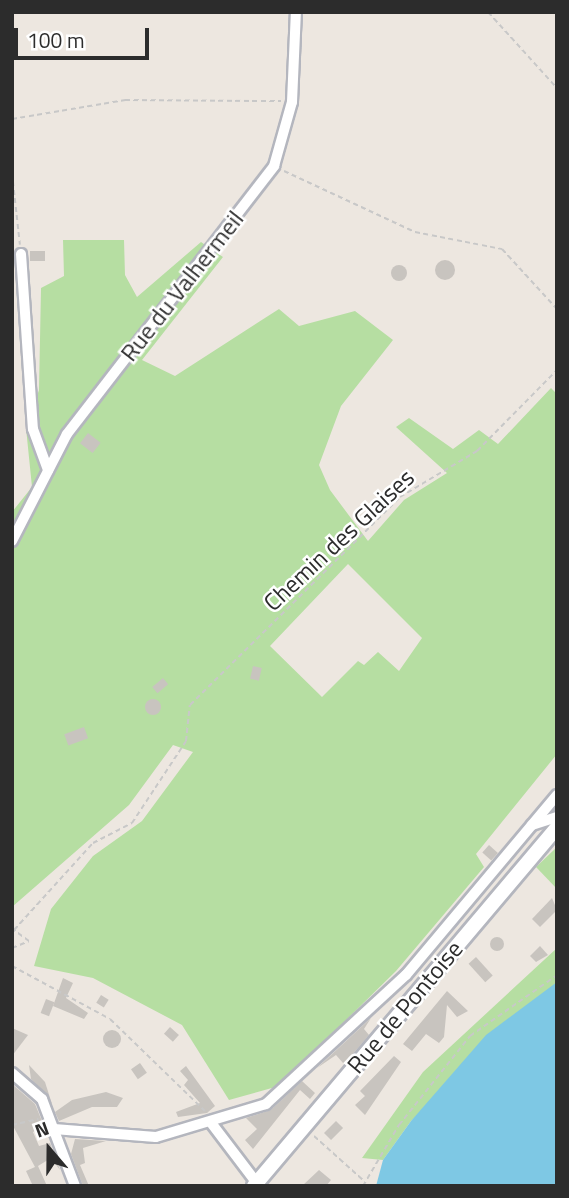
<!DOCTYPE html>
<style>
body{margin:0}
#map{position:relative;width:569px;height:1198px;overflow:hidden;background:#ede7e0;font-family:"Titillium Web",sans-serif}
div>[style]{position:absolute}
.green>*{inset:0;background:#b6dea2}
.water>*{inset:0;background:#7ec8e4}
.building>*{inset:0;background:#c8c4bf;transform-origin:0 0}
.round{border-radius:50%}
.path>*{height:2px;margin-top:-1px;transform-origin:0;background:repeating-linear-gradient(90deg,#c8c8c8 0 5px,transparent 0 8.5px)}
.roads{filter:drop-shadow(2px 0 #b4b6be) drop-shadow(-2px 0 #b4b6be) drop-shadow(0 2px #b4b6be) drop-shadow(0 -2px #b4b6be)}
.minor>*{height:10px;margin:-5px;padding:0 5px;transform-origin:5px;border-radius:5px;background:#fff}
.secondary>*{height:14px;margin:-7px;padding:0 7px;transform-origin:7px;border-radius:7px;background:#fff}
span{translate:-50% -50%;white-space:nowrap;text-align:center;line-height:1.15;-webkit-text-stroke:5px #fff;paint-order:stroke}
.street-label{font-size:24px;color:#2c2c2c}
.frame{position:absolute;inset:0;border:14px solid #2c2c2c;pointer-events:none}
.north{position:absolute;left:14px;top:1114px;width:70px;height:70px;-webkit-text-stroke:5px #fff;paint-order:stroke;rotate:340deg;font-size:19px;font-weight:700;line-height:28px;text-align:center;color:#2c2c2c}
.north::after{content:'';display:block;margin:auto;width:24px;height:32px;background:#2c2c2c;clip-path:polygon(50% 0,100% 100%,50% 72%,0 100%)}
.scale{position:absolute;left:14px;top:28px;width:135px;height:32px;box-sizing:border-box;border:4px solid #2c2c2c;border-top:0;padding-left:9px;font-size:21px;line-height:24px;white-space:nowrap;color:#2c2c2c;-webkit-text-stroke:5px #fff;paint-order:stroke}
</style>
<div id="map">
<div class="green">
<i style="clip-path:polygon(evenodd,63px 240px,124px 240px,125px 275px,137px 297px,201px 242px,223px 257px,142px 360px,175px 376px,279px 309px,299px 326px,355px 311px,393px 340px,341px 406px,319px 465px,330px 490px,368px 541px,404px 500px,447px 473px,396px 427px,409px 418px,453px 449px,479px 430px,498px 444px,551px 388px,557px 394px,557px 754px,476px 854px,484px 867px,396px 971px,279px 1086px,229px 1100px,182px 1025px,93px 978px,34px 966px,51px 909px,93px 856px,142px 821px,193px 752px,173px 745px,129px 805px,12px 907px,12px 512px,32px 487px,26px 428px,39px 390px,41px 288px,64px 276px,63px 240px,348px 564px,422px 638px,399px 671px,378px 652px,364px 665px,358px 661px,322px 697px,270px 646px,348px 564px)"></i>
<i style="clip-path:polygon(557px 847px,557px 889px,536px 867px)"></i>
<i style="clip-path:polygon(557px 948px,557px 982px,411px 1121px,383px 1160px,362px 1158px,423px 1072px)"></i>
</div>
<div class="water">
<i style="clip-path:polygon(557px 982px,555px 1186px,376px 1186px,383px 1160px,411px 1121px,486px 1035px)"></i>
</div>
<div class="building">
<i style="left:30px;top:251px;width:15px;height:10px"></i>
<i class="round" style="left:435px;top:260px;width:20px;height:20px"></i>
<i class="round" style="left:391px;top:265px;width:16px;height:16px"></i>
<i style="left:88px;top:433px;width:16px;height:13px;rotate:38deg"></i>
<i style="left:253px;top:666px;width:9px;height:13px;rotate:13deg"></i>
<i style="left:163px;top:678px;width:8px;height:14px;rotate:50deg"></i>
<i class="round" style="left:145px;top:699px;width:16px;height:16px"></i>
<i style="left:84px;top:727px;width:12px;height:21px;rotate:70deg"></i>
<i style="left:489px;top:845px;width:12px;height:10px;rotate:42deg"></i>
<i style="clip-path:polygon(552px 898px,557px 910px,540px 927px,532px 919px)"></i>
<i class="round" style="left:490px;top:937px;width:14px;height:14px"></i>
<i style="clip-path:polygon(540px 946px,548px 955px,536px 962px,530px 956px)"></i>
<i style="left:476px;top:957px;width:25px;height:10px;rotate:48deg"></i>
<i style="clip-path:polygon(63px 978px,73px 983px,66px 998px,88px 1013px,84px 1019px,53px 1006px)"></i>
<i style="clip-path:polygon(447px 991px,468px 1011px,457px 1017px,447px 1005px,444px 1037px,439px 1043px,426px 1034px,412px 1051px,403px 1044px)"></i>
<i style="left:101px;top:995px;width:9px;height:9px;rotate:32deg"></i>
<i style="left:46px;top:999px;width:9px;height:15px;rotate:21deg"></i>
<i style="clip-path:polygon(371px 1018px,364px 1029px,369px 1035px,351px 1056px,343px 1063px,336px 1055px,317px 1068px)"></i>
<i style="left:170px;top:1027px;width:12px;height:9px;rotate:42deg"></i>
<i style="clip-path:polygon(12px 1028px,28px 1035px,12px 1056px)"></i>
<i class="round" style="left:103px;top:1030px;width:18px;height:18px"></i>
<i style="clip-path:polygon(394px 1056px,401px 1062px,365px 1115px,355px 1105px,365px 1096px,360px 1091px)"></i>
<i style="left:140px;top:1063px;width:12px;height:11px;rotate:55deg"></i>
<i style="clip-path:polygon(29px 1065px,45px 1082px,52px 1104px,31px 1079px)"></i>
<i style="clip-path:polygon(186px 1066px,215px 1106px,207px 1113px,178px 1117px,176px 1112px,200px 1103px,184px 1085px,188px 1080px,180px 1071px)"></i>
<i style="clip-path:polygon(302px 1081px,315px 1093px,310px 1099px,300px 1090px,253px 1149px,245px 1140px,257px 1129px,246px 1118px,271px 1110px)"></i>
<i style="clip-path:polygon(12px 1084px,35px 1104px,44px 1126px,33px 1132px,39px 1146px,50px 1143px,60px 1170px,51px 1158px,38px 1166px,47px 1186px,32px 1184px,26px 1171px,35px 1167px,12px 1124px)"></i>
<i style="clip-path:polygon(106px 1092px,123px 1098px,117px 1107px,92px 1107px,59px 1121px,55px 1112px,72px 1100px)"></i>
<i style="left:336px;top:1121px;width:10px;height:17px;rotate:45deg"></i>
<i style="clip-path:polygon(75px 1139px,106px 1141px,83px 1148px,85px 1163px,80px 1165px,89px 1186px,83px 1186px,71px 1154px)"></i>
<i style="clip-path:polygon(319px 1170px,331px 1180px,326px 1186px,302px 1186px)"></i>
</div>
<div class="path">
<i style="left:488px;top:12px;width:103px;rotate:47.8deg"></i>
<i style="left:12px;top:119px;width:115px;rotate:-9.5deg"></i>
<i style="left:125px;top:100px;width:156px;rotate:0.4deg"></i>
<i style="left:284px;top:171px;width:145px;rotate:25deg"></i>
<i style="left:415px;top:232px;width:89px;rotate:11.1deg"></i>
<i style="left:502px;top:249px;width:81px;rotate:47.5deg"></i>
<i style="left:12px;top:173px;width:72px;rotate:83.7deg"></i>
<i style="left:12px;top:948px;width:18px;rotate:-22deg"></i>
<i style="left:29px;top:941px;width:19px;rotate:-144deg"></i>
<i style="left:14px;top:930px;width:118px;rotate:-47.8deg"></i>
<i style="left:93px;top:843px;width:44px;rotate:-27.1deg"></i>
<i style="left:132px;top:823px;width:98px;rotate:-56.6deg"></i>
<i style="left:186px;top:741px;width:36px;rotate:-84deg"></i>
<i style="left:190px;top:705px;width:296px;rotate:-44.7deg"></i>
<i style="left:400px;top:497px;width:90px;rotate:-30.9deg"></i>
<i style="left:477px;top:451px;width:114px;rotate:-45.4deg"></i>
<i style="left:12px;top:966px;width:111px;rotate:28.4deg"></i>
<i style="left:110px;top:1019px;width:132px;rotate:44.1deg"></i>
<i style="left:12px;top:1125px;width:27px;rotate:-13deg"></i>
<i style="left:314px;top:1136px;width:67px;rotate:42deg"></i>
<i style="left:363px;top:1186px;width:71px;rotate:-59.5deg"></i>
<i style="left:399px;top:1125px;width:114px;rotate:-51.4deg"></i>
<i style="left:470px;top:1036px;width:106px;rotate:-35deg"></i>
</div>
<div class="roads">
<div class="minor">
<i style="left:21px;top:254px;width:175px;rotate:86.1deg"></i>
<i style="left:33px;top:429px;width:44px;rotate:69.9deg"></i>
<i style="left:12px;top:541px;width:120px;rotate:-62.8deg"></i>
<i style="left:67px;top:434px;width:339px;rotate:-52.3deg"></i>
<i style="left:274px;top:166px;width:66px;rotate:-74.3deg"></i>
<i style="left:292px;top:102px;width:90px;rotate:-87.5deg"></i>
<i style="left:532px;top:825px;width:26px;rotate:-18deg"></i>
<i style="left:12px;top:1073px;width:40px;rotate:41deg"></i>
<i style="left:42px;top:1099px;width:93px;rotate:69.2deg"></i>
<i style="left:212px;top:1124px;width:78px;rotate:52.8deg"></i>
<i style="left:54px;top:1129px;width:102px;rotate:4.5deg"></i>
<i style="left:156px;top:1137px;width:115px;rotate:-16.7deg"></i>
<i style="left:266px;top:1104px;width:190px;rotate:-42.7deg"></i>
<i style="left:406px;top:975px;width:235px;rotate:-50deg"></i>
</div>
<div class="secondary">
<i style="left:254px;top:1186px;width:469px;rotate:-49.8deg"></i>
</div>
</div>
<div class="street-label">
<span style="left:182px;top:286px;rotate:-52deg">Rue du Valhermeil</span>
<span style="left:339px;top:540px;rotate:-43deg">Chemin des Glaises</span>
<span style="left:405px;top:1007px;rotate:-50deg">Rue de Pontoise</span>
</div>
<div class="frame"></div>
<div class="north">N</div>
<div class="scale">100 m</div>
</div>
